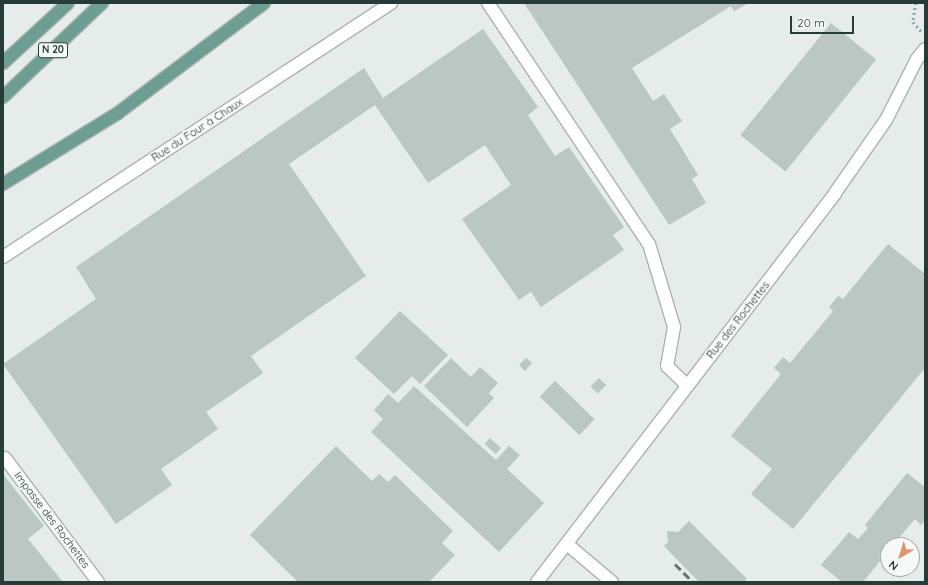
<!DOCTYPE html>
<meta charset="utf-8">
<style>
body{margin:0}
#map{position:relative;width:928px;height:585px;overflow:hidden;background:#e5ece9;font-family:Quicksand,sans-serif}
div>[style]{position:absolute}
.building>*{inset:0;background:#bac7c3;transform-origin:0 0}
.path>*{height:2.5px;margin-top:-1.25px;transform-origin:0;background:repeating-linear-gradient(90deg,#89aca4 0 2px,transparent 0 5px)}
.roads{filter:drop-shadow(1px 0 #a8b4b0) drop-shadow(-1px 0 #a8b4b0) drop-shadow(0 1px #a8b4b0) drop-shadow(0 -1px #a8b4b0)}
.lane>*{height:12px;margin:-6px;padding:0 6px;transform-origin:6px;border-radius:6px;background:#fff}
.secondary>*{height:12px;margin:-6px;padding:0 6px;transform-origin:6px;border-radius:6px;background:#fff}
.primary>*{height:12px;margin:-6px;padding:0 6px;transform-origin:6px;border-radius:6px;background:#6e9d94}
.rail>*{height:3px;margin-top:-1.5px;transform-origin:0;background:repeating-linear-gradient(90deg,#617773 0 8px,transparent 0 12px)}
span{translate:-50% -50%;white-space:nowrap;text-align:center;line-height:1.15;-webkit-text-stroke:3.5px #f5f9f7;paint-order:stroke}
.shield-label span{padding:1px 3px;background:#f5f9f7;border:1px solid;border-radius:3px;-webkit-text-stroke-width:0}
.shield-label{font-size:10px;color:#263c38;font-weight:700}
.street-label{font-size:11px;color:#263c38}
.frame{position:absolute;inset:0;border:4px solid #263c38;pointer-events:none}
.north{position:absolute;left:880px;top:537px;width:40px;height:40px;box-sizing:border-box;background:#f5f9f7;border:1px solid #a2adab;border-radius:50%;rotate:218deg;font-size:11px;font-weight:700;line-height:16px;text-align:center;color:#263c38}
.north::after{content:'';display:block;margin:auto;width:14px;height:18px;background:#e2926d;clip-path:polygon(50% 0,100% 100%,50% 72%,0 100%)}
.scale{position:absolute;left:790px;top:16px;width:64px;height:18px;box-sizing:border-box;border:2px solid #263c38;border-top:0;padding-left:5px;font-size:12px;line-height:14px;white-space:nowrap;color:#263c38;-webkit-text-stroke:3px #f5f9f7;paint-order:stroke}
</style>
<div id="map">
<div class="building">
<i style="clip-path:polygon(524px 3px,749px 3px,734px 11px,731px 6px,632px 68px,653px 101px,664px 94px,682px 121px,670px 129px,698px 175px,692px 179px,706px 203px,669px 225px)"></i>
<i style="left:831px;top:23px;width:58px;height:144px;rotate:39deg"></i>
<i style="clip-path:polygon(483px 29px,538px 107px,528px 115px,555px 156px,569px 147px,624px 227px,613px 235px,624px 250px,541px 307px,531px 292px,519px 300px,462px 219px,511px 185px,485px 145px,428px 183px,375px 105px,289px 164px,366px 276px,251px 356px,263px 373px,206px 412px,218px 429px,161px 469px,172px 485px,116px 524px,3px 364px,96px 299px,76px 267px,364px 68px,383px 98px)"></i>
<i style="clip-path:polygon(888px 244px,925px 274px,925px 368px,793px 529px,751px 494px,772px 469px,731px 436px,781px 374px,774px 368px,783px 357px,790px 363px,833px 311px,829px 307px,838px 296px,843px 299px)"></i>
<i style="clip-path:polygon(400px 311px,448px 355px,420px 384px,412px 376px,394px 394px,355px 358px)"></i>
<i style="clip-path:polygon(451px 358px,471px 377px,480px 367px,498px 383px,489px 393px,494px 398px,467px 427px,424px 386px)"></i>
<i style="clip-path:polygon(526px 358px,532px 363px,525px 371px,519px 365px)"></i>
<i style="left:599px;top:378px;width:10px;height:12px;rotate:45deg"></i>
<i style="left:555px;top:381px;width:55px;height:22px;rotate:44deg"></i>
<i style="clip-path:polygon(414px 386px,496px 460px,509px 446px,520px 455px,507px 469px,544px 503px,499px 552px,371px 432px,383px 419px,374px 410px,388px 394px,398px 403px)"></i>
<i style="left:490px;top:438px;width:15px;height:8px;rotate:42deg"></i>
<i style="clip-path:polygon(336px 446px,372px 481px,379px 474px,388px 482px,395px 475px,453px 531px,442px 543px,455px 555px,429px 582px,298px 582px,250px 535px)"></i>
<i style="clip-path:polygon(907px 473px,925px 487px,925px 520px,921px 525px,915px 519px,893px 545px,888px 545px,879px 558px,881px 560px,863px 582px,842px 582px,821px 565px,849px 532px,858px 539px,868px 528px,865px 525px)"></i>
<i style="clip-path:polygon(3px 474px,44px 526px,28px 539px,63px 582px,3px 582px)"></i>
<i style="clip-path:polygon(689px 521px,747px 579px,743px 582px,699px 582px,664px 546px,668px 542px,667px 531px,678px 532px)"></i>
</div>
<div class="path">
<i style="left:916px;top:3px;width:19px;rotate:99deg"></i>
<i style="left:913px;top:22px;width:13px;rotate:48deg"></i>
</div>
<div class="roads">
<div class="lane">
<i style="left:488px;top:3px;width:290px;rotate:56.3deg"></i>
<i style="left:649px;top:244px;width:87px;rotate:73.2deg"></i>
<i style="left:674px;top:327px;width:40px;rotate:100deg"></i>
<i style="left:667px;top:366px;width:28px;rotate:44deg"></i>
<i style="left:3px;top:257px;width:464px;rotate:-33.2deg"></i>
<i style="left:5px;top:458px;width:155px;rotate:53.1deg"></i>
<i style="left:567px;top:544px;width:59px;rotate:40.2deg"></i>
</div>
<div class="secondary">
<i style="left:537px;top:582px;width:490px;rotate:-52.5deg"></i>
<i style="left:835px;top:193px;width:89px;rotate:-55.1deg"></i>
<i style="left:886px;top:120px;width:68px;rotate:-63.1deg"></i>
<i style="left:917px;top:59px;width:13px;rotate:-51deg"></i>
</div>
<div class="primary">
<i style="left:3px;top:63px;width:88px;rotate:-42.7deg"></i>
<i style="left:3px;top:97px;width:137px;rotate:-43.5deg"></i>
<i style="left:3px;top:184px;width:135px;rotate:-31.7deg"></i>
<i style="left:118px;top:113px;width:183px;rotate:-37deg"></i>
</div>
</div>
<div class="rail">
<i style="left:675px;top:564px;width:25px;rotate:45deg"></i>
</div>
<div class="shield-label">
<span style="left:53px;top:50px">N 20</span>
</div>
<div class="street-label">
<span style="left:197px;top:130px;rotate:-33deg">Rue du Four à Chaux</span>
<span style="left:738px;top:320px;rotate:-52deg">Rue des Rochettes</span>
<span style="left:52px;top:520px;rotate:53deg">Impasse des Rochettes</span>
</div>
<div class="frame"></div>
<div class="north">N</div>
<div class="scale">20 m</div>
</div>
